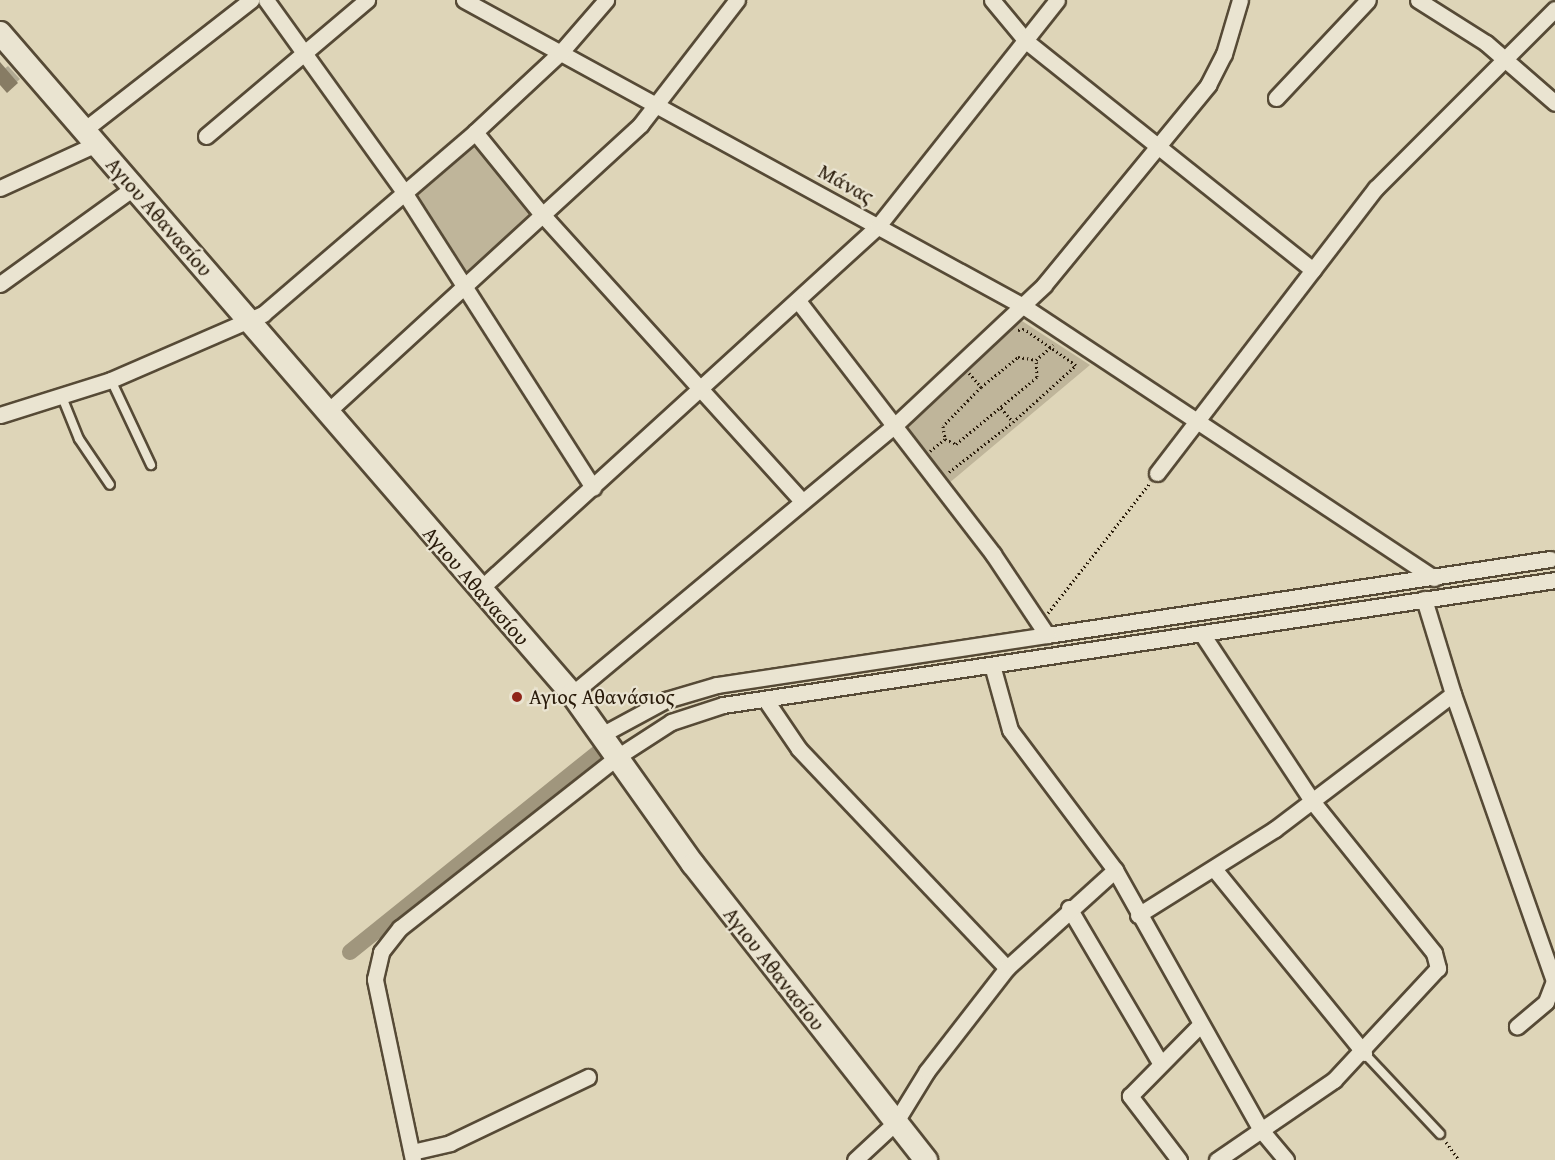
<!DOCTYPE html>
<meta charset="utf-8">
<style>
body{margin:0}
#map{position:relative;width:1555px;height:1160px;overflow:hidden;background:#ded5b8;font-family:"Gentium Book Plus",serif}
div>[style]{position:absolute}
.green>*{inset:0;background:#bfb59a}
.shadow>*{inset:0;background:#0003}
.canal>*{height:16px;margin:-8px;padding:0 8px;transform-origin:8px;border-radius:8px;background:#a0967d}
.building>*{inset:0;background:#877c64}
.path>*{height:3px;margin-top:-1.5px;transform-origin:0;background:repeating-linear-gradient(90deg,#291b0a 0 1.5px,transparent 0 4.5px)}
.roads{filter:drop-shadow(2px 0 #564a36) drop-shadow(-2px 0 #564a36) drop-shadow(0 2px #564a36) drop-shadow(0 -2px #564a36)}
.service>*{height:8px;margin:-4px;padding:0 4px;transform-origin:4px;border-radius:4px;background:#eae4d1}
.minor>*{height:15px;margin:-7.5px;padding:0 7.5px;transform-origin:7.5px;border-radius:7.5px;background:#eae4d1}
.secondary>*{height:22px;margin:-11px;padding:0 11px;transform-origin:11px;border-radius:11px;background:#eae4d1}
.dots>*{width:16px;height:16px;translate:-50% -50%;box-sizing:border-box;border:3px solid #eae4d1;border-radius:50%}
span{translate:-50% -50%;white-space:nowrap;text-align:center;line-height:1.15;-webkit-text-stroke:4.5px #eae4d1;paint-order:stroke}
.street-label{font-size:21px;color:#291b0a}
.poi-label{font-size:21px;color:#291b0a}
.left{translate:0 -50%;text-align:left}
</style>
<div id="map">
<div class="green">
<i style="clip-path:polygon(478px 141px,536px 208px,465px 275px,415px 197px)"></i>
<i style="clip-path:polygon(1022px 321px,1090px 365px,948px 484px,903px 425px)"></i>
</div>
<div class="shadow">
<i style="clip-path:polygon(8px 66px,20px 79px,7px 91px,0 72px)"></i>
</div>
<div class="canal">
<i style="left:350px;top:952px;width:319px;rotate:-38.8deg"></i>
</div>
<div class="building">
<i style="clip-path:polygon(0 62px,18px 83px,7px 93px,0 85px)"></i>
</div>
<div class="path">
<i style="left:969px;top:373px;width:18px;rotate:49deg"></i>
<i style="left:981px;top:387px;width:54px;rotate:134.3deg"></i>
<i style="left:943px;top:426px;width:13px;rotate:81deg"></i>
<i style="left:945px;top:439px;width:12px;rotate:24deg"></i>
<i style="left:956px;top:444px;width:105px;rotate:-39.6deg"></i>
<i style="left:1037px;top:377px;width:17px;rotate:-93deg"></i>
<i style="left:1036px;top:360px;width:23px;rotate:-41deg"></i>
<i style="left:981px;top:387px;width:48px;rotate:-39deg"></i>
<i style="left:1018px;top:357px;width:18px;rotate:9deg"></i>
<i style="left:1001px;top:408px;width:18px;rotate:49deg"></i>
<i style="left:1013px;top:422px;width:85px;rotate:-42.1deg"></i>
<i style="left:1076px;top:365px;width:63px;rotate:-145.3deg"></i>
<i style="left:1024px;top:329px;width:6px;rotate:171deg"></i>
<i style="left:930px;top:451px;width:19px;rotate:-39deg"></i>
<i style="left:949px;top:472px;width:81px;rotate:-38deg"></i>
<i style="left:1048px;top:613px;width:164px;rotate:-51.9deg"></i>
<i style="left:1446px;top:1142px;width:22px;rotate:54deg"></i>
</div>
<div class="roads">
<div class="service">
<i style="left:111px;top:380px;width:94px;rotate:64.8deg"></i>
<i style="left:62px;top:397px;width:45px;rotate:68deg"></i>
<i style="left:79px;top:439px;width:55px;rotate:56deg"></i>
<i style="left:1364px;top:1053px;width:111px;rotate:46.8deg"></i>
</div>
<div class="minor">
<i style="left:266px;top:0;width:236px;rotate:54.3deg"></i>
<i style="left:404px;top:192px;width:351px;rotate:57.4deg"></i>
<i style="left:464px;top:0;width:637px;rotate:28.7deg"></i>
<i style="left:1023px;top:306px;width:493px;rotate:33.5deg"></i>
<i style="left:992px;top:0;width:53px;rotate:50.3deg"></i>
<i style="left:1026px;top:41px;width:367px;rotate:38.6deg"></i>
<i style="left:1418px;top:0;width:80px;rotate:32.3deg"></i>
<i style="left:1486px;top:43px;width:91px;rotate:41deg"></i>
<i style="left:1276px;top:98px;width:134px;rotate:-46.8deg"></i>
<i style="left:84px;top:130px;width:212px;rotate:-37.9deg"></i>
<i style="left:475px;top:132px;width:103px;rotate:50.9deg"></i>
<i style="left:540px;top:212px;width:389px;rotate:47.8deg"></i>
<i style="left:206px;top:136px;width:211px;rotate:-40.2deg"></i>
<i style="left:0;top:188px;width:106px;rotate:-24.6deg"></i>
<i style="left:0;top:284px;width:164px;rotate:-35.8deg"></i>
<i style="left:326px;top:413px;width:427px;rotate:-42.5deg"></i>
<i style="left:641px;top:124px;width:157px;rotate:-52.3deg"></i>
<i style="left:0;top:415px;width:116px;rotate:-17.5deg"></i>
<i style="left:111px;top:380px;width:166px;rotate:-23.5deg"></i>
<i style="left:263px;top:314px;width:279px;rotate:-40.6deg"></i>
<i style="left:475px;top:132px;width:117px;rotate:-42.9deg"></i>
<i style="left:561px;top:52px;width:69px;rotate:-49.1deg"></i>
<i style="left:1157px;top:473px;width:359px;rotate:-52.5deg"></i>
<i style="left:1376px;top:188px;width:253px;rotate:-45deg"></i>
<i style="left:479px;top:590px;width:540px;rotate:-42.37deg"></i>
<i style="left:878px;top:226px;width:288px;rotate:-51.6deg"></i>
<i style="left:1424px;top:599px;width:99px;rotate:73deg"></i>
<i style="left:1202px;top:634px;width:200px;rotate:56.6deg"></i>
<i style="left:1312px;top:801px;width:195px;rotate:51.2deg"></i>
<i style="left:1434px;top:953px;width:16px;rotate:75deg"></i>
<i style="left:1438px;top:968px;width:153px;rotate:132.9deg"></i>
<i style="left:1334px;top:1080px;width:142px;rotate:145.6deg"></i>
<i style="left:1047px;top:635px;width:509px;rotate:-8.59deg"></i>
<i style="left:992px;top:665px;width:67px;rotate:74.5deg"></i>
<i style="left:1010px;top:730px;width:175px;rotate:53.1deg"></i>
<i style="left:1115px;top:870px;width:298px;rotate:60.7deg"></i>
<i style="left:1261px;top:1130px;width:39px;rotate:50deg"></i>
<i style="left:572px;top:694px;width:418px;rotate:-39.8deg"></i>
<i style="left:893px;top:427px;width:207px;rotate:-43.2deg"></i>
<i style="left:1044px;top:285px;width:259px;rotate:-50.6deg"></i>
<i style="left:1208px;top:85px;width:35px;rotate:-63deg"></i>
<i style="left:1224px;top:54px;width:56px;rotate:-73.5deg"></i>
<i style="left:765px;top:699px;width:60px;rotate:55.8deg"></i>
<i style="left:799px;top:749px;width:302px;rotate:46.5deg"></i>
<i style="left:603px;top:734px;width:72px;rotate:-28.4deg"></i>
<i style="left:666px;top:700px;width:53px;rotate:-16.4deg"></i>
<i style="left:717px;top:685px;width:334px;rotate:-8.6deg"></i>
<i style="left:1047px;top:635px;width:97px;rotate:-123.7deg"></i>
<i style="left:993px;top:554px;width:319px;rotate:-127.6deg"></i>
<i style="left:1215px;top:870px;width:236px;rotate:50.8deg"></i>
<i style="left:1069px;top:908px;width:178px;rotate:59.5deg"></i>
<i style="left:1138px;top:915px;width:162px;rotate:-32.1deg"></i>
<i style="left:1275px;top:829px;width:223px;rotate:-37.2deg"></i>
<i style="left:1453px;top:694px;width:304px;rotate:70.6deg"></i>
<i style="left:1554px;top:981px;width:22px;rotate:111deg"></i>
<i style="left:1546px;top:1002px;width:38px;rotate:140deg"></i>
<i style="left:412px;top:1152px;width:39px;rotate:-13deg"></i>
<i style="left:450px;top:1143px;width:153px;rotate:-25.6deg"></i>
<i style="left:413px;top:1160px;width:185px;rotate:-101.9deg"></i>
<i style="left:375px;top:979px;width:28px;rotate:-77deg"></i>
<i style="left:381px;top:952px;width:31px;rotate:-52deg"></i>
<i style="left:400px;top:928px;width:276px;rotate:-38.2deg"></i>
<i style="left:617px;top:757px;width:64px;rotate:-32.9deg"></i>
<i style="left:671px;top:722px;width:55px;rotate:-18.1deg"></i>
<i style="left:723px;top:705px;width:841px;rotate:-8.54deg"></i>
<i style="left:855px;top:1160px;width:54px;rotate:-42.8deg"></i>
<i style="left:895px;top:1123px;width:61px;rotate:-58.4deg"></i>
<i style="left:927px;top:1071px;width:130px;rotate:-52.2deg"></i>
<i style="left:1007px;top:968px;width:146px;rotate:-42.2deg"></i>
<i style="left:1179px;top:1160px;width:81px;rotate:-127.4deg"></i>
<i style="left:1130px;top:1096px;width:100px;rotate:-45.4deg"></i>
</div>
<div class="secondary">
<i style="left:0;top:33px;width:874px;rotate:49.13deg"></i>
<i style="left:572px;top:694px;width:209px;rotate:54.6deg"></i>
<i style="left:693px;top:864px;width:377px;rotate:51.8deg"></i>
</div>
</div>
<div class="dots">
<i style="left:517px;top:697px;background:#8f2418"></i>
</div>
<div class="street-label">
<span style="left:846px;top:184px;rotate:29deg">Μάνας</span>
<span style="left:159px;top:217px;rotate:49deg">Αγιου Αθανασίου</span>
<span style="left:476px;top:586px;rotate:49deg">Αγιου Αθανασίου</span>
<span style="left:774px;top:969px;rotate:52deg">Αγιου Αθανασίου</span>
</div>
<div class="poi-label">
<span class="left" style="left:529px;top:697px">Αγιος Αθανάσιος</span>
</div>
</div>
